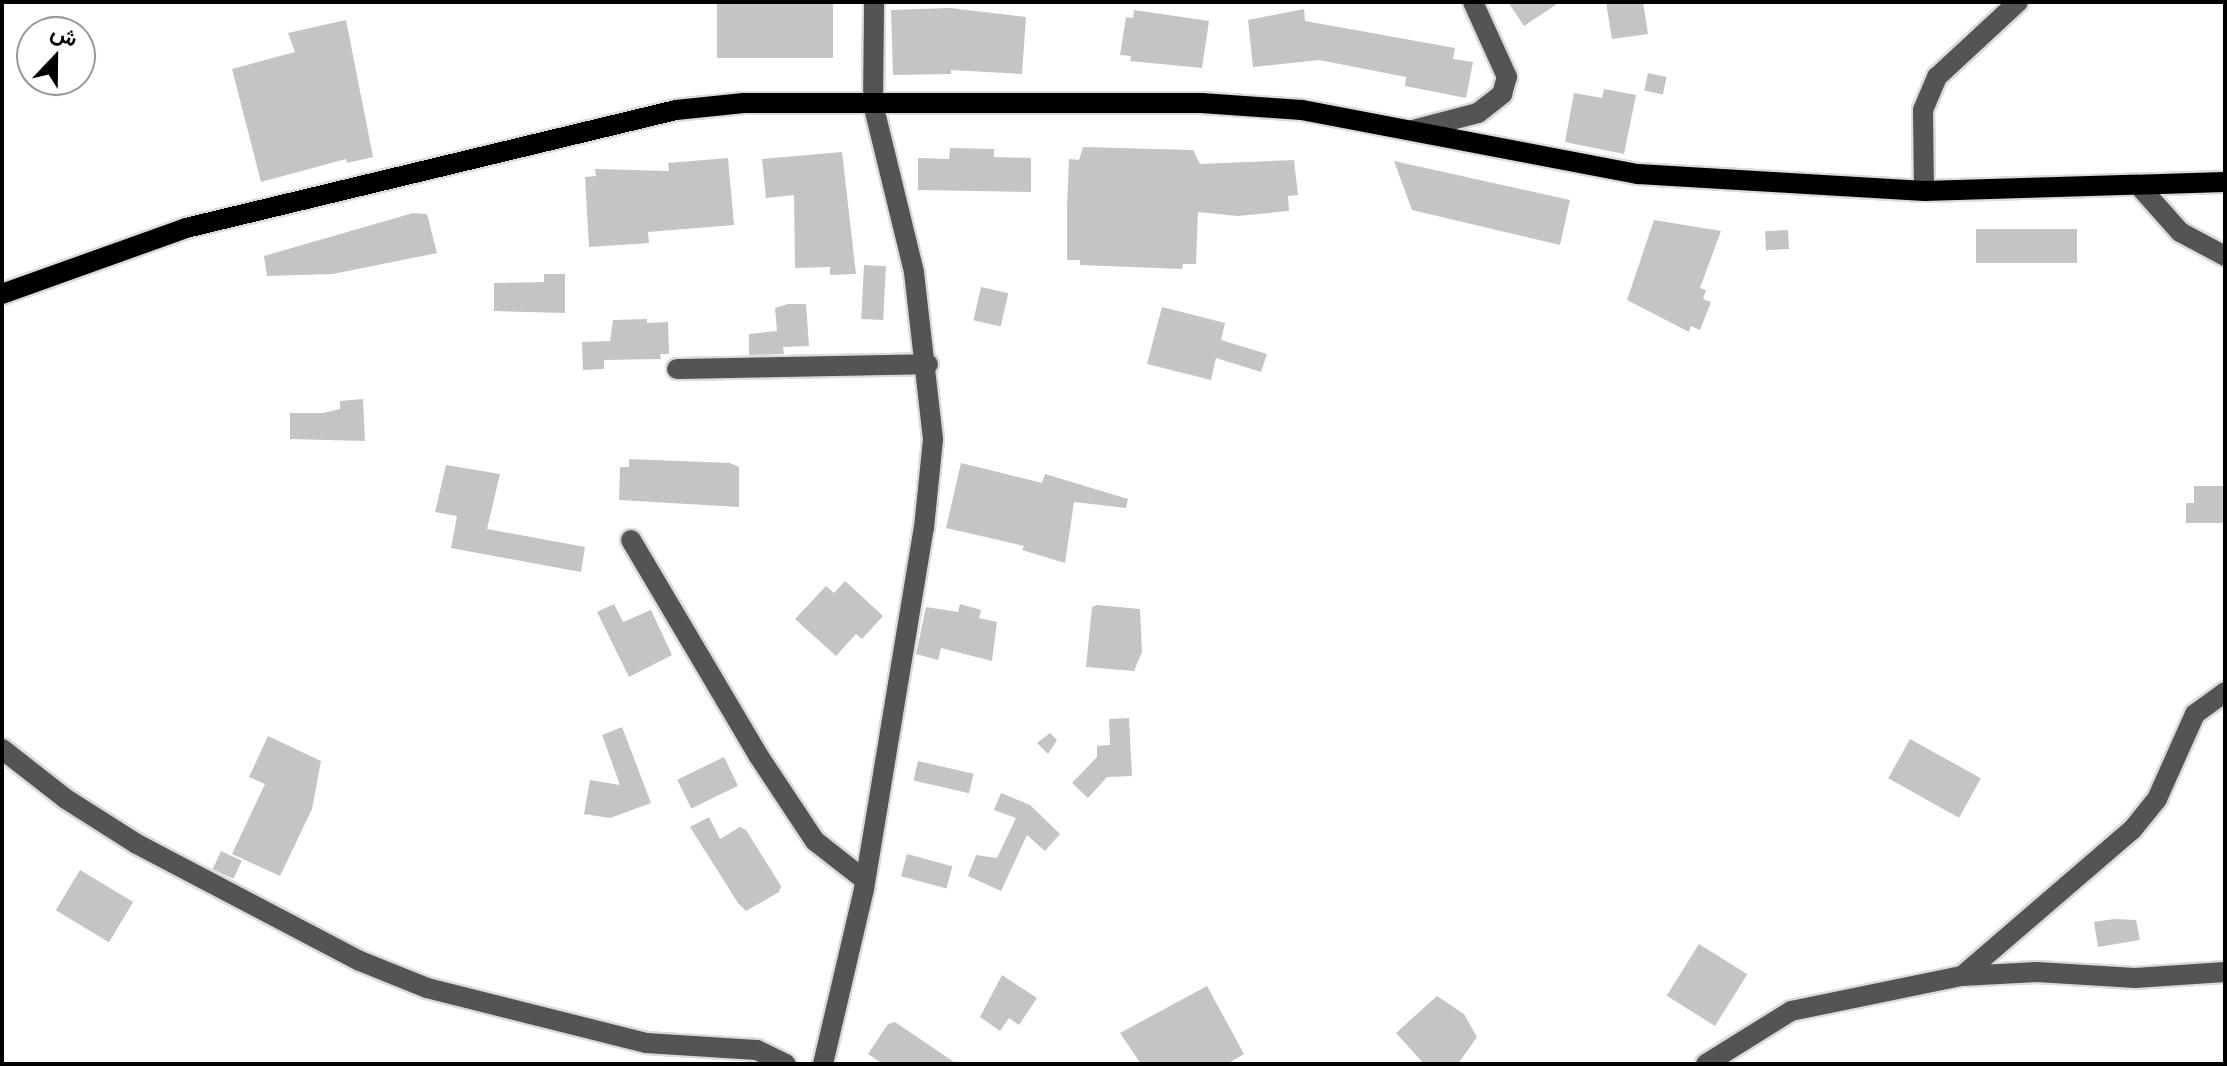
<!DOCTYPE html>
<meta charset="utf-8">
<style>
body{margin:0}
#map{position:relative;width:2227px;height:1066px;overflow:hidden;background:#fff;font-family:"Fira Sans",Vazirmatn,sans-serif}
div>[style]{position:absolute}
.building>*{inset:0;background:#c4c4c4;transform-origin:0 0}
.roads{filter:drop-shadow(2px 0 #dbdbdb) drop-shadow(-2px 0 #dbdbdb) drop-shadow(0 2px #dbdbdb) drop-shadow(0 -2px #dbdbdb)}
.minor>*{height:20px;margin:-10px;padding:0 10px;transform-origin:10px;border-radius:10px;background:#545454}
.major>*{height:20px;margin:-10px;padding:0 10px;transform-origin:10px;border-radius:10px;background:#000}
span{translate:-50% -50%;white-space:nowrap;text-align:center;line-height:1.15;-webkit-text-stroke:7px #fff;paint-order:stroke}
.frame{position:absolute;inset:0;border:4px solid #000;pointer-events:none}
.north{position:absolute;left:16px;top:16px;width:80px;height:80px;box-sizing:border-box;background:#fff;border:2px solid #999;border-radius:50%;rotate:22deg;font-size:22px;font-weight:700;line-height:32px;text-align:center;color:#000}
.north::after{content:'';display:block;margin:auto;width:28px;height:36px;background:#000;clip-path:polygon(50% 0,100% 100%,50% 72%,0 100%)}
</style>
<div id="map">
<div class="building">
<i style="left:717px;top:2px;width:116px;height:56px"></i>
<i style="clip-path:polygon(1508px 2px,1560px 2px,1524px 26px)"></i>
<i style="clip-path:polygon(1606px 2px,1643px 2px,1648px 34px,1612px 39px)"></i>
<i style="clip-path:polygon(950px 8px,1026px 17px,1022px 74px,951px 70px,951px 74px,893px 75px,891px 10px)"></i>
<i style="clip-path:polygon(1304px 9px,1305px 21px,1455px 48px,1453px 59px,1473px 62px,1466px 98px,1405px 86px,1406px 77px,1319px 60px,1253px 67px,1248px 20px)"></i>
<i style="clip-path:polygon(1134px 10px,1209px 21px,1202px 68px,1130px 61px,1131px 56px,1120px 55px,1126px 17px,1133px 18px)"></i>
<i style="clip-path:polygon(346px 20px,373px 157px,347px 163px,346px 159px,261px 182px,232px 69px,295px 52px,288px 33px)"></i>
<i style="left:1648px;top:73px;width:19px;height:18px;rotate:12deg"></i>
<i style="clip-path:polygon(1604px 89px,1636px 95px,1624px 154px,1565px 142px,1574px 93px,1602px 98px)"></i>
<i style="clip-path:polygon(1083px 147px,1193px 150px,1200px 164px,1294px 160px,1298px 195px,1288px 196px,1289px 211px,1238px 216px,1198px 212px,1196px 264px,1183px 264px,1182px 269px,1080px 265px,1080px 260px,1067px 260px,1067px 206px,1069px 159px,1079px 160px)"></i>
<i style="clip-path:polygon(950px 148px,994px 149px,994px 157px,1031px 158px,1031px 192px,918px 190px,918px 158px,949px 159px)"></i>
<i style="clip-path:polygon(842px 152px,856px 274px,830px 275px,830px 267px,795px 268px,794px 195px,766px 198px,762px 159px)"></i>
<i style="clip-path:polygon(728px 158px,734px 225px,648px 232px,649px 243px,589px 247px,585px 177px,596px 176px,595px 169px,669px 171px,668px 163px)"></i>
<i style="clip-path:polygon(1394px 161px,1570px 200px,1560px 245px,1412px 210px)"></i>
<i style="clip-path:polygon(413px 213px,427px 214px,437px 253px,333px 274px,267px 276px,264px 256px)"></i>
<i style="clip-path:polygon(1654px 220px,1721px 231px,1700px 288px,1706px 290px,1703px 299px,1711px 302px,1700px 330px,1691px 326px,1689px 332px,1627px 300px)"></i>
<i style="left:1976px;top:229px;width:101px;height:34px"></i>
<i style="left:1788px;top:230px;width:19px;height:23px;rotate:87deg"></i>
<i style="left:864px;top:265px;width:22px;height:54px;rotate:3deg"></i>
<i style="clip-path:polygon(544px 274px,565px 274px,565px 313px,494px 311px,494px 283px,544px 282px)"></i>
<i style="left:981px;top:287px;width:28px;height:34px;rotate:13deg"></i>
<i style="clip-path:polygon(788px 304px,806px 304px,809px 346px,783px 347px,784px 354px,749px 355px,749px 334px,777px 331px,775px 308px)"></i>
<i style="clip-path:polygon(1162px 307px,1225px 323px,1221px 340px,1267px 354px,1261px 372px,1216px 358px,1211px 380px,1147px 364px)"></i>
<i style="clip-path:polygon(647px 319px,647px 323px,668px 322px,669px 354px,660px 354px,661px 359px,604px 360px,604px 369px,583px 370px,582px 342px,610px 341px,613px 320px)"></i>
<i style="clip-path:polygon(363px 399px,365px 441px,290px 439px,290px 413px,323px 413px,340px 409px,340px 401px)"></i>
<i style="clip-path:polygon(629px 459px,730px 463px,739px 467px,739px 507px,619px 500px,620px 467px,629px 467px)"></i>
<i style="clip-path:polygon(961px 463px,1042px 483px,1045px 474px,1128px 499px,1126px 508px,1074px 502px,1065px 563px,1022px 550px,1024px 546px,946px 528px)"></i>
<i style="clip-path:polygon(446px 465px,500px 474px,487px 529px,585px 547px,581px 572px,451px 548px,457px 516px,435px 512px)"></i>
<i style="clip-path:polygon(2194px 486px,2225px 486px,2225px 523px,2186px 523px,2186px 503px,2194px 503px)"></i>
<i style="clip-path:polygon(845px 581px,883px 616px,862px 639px,856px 634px,836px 656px,795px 619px,826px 586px,834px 593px)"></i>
<i style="clip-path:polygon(614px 604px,623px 622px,651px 610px,672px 655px,629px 677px,597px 612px)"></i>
<i style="clip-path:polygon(960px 604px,981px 610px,979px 618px,997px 622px,992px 661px,941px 648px,938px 660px,916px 654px,926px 607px,958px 612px)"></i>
<i style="clip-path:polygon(1097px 605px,1140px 609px,1142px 652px,1134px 671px,1086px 667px,1092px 607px)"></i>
<i style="clip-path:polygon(1129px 718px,1132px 776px,1107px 777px,1088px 798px,1072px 783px,1097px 757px,1097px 746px,1110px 745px,1109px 719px)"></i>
<i style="clip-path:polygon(622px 727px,651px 803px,610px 818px,584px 814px,590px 780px,620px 785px,602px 735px)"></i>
<i style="clip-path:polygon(1050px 733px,1057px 740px,1048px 754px,1037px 743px)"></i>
<i style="clip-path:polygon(268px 736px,321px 761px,312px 809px,280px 876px,232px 854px,265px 784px,249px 777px)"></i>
<i style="left:1910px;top:739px;width:81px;height:45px;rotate:29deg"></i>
<i style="left:724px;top:757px;width:32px;height:52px;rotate:64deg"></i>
<i style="left:918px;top:761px;width:57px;height:20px;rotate:13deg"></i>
<i style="clip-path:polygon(1001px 793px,1030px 805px,1060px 834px,1045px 851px,1027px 835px,1001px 891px,968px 876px,976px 855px,997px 858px,1016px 818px,994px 810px)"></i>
<i style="clip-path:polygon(709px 817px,720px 839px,740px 827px,746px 830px,781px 886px,779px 892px,746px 911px,738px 903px,690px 827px)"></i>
<i style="left:221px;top:851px;width:23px;height:20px;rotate:25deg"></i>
<i style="left:907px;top:854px;width:47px;height:23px;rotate:15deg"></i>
<i style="left:80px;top:870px;width:62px;height:47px;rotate:31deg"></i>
<i style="clip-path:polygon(2114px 919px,2136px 920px,2140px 940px,2098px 947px,2094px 922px)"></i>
<i style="left:1699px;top:944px;width:57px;height:61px;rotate:32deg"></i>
<i style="clip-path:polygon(1002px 975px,1037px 998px,1019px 1025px,1009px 1018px,1000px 1031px,980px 1017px)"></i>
<i style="clip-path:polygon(1207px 986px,1244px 1054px,1227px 1064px,1141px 1064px,1120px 1033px)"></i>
<i style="clip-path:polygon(1437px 996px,1464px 1014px,1477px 1037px,1458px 1064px,1424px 1064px,1396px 1033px)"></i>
<i style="clip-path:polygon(895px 1022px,957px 1064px,883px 1064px,868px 1054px,888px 1024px)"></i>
</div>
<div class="roads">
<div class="minor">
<i style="left:1413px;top:130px;width:67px;rotate:-14.7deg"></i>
<i style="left:1478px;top:113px;width:31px;rotate:-38deg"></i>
<i style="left:1502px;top:94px;width:18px;rotate:-74deg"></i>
<i style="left:1507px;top:77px;width:82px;rotate:-114.4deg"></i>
<i style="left:2141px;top:188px;width:59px;rotate:48.4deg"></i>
<i style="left:2180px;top:232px;width:51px;rotate:28.1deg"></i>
<i style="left:1924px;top:191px;width:81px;rotate:-90.7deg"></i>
<i style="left:1923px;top:110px;width:36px;rotate:-67deg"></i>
<i style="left:1937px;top:77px;width:110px;rotate:-42.8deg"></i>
<i style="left:677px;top:369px;width:251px;rotate:-1.1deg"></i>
<i style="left:631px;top:540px;width:250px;rotate:59.4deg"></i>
<i style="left:758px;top:755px;width:103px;rotate:56.5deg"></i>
<i style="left:815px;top:841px;width:63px;rotate:38deg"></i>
<i style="left:2px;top:749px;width:81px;rotate:38deg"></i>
<i style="left:66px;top:799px;width:84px;rotate:32.4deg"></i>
<i style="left:137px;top:844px;width:252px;rotate:27.7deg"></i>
<i style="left:360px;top:961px;width:72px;rotate:21.9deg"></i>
<i style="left:427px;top:988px;width:226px;rotate:14.1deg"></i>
<i style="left:646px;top:1043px;width:111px;rotate:3.6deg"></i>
<i style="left:757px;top:1050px;width:32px;rotate:26deg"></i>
<i style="left:1962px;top:976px;width:224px;rotate:-40.7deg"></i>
<i style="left:2132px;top:830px;width:40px;rotate:-51deg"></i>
<i style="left:2157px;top:799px;width:93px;rotate:-65.9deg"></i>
<i style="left:2195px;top:714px;width:37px;rotate:-36deg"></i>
<i style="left:823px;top:1064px;width:180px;rotate:-76.8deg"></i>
<i style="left:864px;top:889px;width:366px;rotate:-80.6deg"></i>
<i style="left:924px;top:528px;width:89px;rotate:-84.2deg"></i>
<i style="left:933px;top:439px;width:168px;rotate:-96.5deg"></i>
<i style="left:914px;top:272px;width:173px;rotate:-103.7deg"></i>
<i style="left:873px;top:104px;width:102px;rotate:-89.4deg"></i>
<i style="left:1706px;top:1064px;width:100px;rotate:-31.9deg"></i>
<i style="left:1791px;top:1011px;width:175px;rotate:-11.6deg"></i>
<i style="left:1962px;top:976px;width:75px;rotate:-3.1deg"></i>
<i style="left:2037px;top:972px;width:98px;rotate:3.5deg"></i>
<i style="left:2135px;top:978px;width:90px;rotate:-3.8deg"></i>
</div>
<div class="major">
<i style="left:2px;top:294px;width:195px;rotate:-19.7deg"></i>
<i style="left:186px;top:228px;width:504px;rotate:-13.54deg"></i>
<i style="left:676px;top:110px;width:68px;rotate:-5.9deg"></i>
<i style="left:744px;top:103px;width:457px"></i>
<i style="left:1201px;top:103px;width:101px;rotate:4deg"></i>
<i style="left:1302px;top:110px;width:342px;rotate:10.8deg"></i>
<i style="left:1638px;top:174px;width:287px;rotate:3.4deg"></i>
<i style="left:1924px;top:191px;width:301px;rotate:-1.7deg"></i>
</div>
</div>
<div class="frame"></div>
<div class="north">ش</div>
</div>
